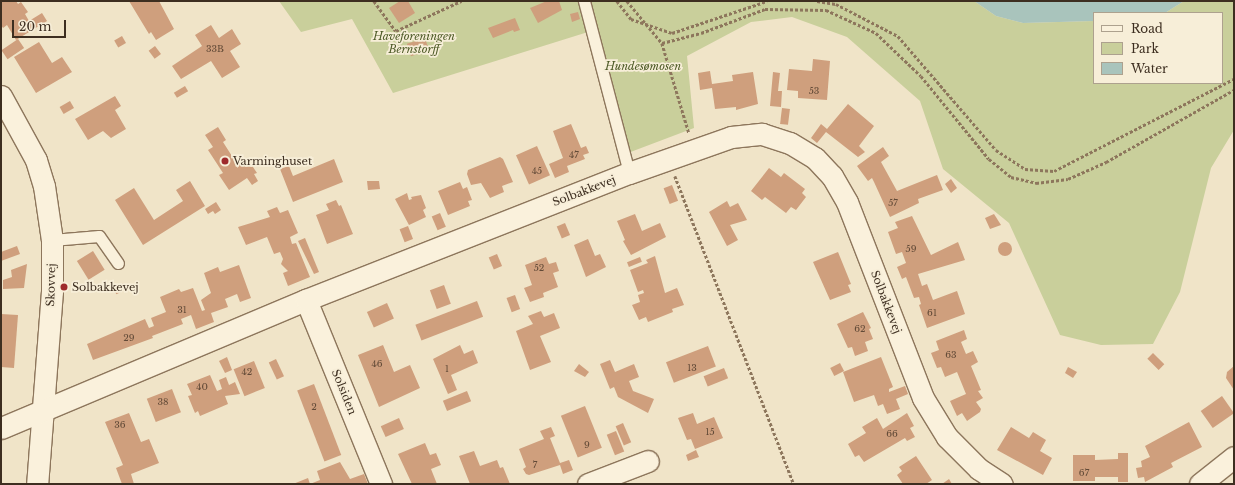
<!DOCTYPE html>
<meta charset="utf-8">
<style>
body{margin:0}
#map{position:relative;width:1235px;height:485px;overflow:hidden;background:#f0e4c8;font-family:"Libre Baskerville",serif}
div>[style]{position:absolute}
.green>*{inset:0;background:#c9cf9b}
.water>*{inset:0;background:#a9c4bc}
.building>*{inset:0;background:#cf9f7d;transform-origin:0 0}
.round{border-radius:50%}
.path>*{height:2.5px;margin-top:-1.25px;transform-origin:0;background:repeating-linear-gradient(90deg,#8d765c 0 3px,transparent 0 5px)}
.roads{filter:drop-shadow(1px 0 #8d765c) drop-shadow(-1px 0 #8d765c) drop-shadow(0 1px #8d765c) drop-shadow(0 -1px #8d765c)}
.service>*{height:11px;margin:-5.5px;padding:0 5.5px;transform-origin:5.5px;border-radius:5.5px;background:#faf1dc}
.minor>*{height:21px;margin:-10.5px;padding:0 10.5px;transform-origin:10.5px;border-radius:10.5px;background:#faf1dc}
.dots>*{width:11px;height:11px;translate:-50% -50%;box-sizing:border-box;border:2px solid #f7eed8;border-radius:50%}
span{translate:-50% -50%;white-space:nowrap;text-align:center;line-height:1.15;-webkit-text-stroke:3.5px #f7eed8;paint-order:stroke}
.number-label{font-size:9px;color:#624a37}
.number-label span{-webkit-text-stroke-width:0}
.park-label{font-size:11px;color:#4d5a26;font-style:italic}
.poi-label{font-size:11px;color:#3d2e20}
.left{translate:0 -50%;text-align:left}
.street-label{font-size:11px;color:#3d2e20}
.frame{position:absolute;inset:0;border:2px solid #3d2e20;pointer-events:none}
.legend{position:absolute;left:1093px;top:12px;width:130px;height:72px;box-sizing:border-box;background:#f7eed8;border:1px solid #ada18e;margin:0;padding:5px 7px;list-style:none;font-size:12px;color:#3d2e20}
.legend li{display:flex;align-items:center;gap:8px;height:20px}
.legend b{width:20px;border:1px solid #ada18e}
.scale{position:absolute;left:12px;top:20px;width:54px;height:18px;box-sizing:border-box;border:2px solid #3d2e20;border-top:0;padding-left:5px;font-size:12px;line-height:14px;white-space:nowrap;color:#3d2e20;-webkit-text-stroke:3px #f7eed8;paint-order:stroke}
</style>
<div id="map">
<div class="green">
<i style="clip-path:polygon(279px 1px,974px 1px,996px 16px,1023px 23px,1094px 21px,1094px 83px,1222px 83px,1222px 13px,1165px 13px,1184px 1px,1234px 1px,1234px 130px,1211px 168px,1180px 292px,1153px 344px,1101px 345px,1060px 335px,1009px 223px,943px 169px,920px 101px,847px 37px,792px 17px,751px 22px,687px 56px,694px 128px,620px 156px,588px 32px,393px 93px,352px 19px,301px 32px)"></i>
</div>
<div class="water">
<i style="clip-path:polygon(974px 1px,1184px 1px,1165px 13px,1094px 13px,1094px 21px,1023px 23px,996px 16px)"></i>
</div>
<div class="building">
<i style="clip-path:polygon(1px 1px,16px 1px,18px 4px,21px 2px,28px 12px,25px 14px,29px 21px,42px 13px,47px 21px,16px 40px,7px 25px,3px 28px,1px 25px)"></i>
<i style="clip-path:polygon(129px 1px,159px 1px,174px 29px,156px 40px,151px 32px,149px 34px)"></i>
<i style="clip-path:polygon(400px 1px,408px 1px,415px 13px,399px 23px,389px 8px)"></i>
<i style="clip-path:polygon(547px 1px,559px 1px,562px 10px,538px 23px,530px 8px)"></i>
<i style="clip-path:polygon(578px 12px,580px 19px,572px 22px,570px 14px)"></i>
<i style="clip-path:polygon(515px 18px,520px 30px,514px 32px,513px 30px,493px 38px,488px 28px)"></i>
<i style="clip-path:polygon(211px 25px,219px 38px,232px 29px,241px 44px,230px 51px,240px 67px,222px 78px,211px 61px,181px 79px,172px 66px,202px 46px,195px 35px)"></i>
<i style="left:122px;top:36px;width:8px;height:9px;rotate:60deg"></i>
<i style="left:425px;top:38px;width:13px;height:19px;rotate:72deg"></i>
<i style="left:18px;top:39px;width:11px;height:20px;rotate:56deg"></i>
<i style="clip-path:polygon(39px 42px,52px 63px,62px 57px,72px 72px,36px 93px,14px 57px)"></i>
<i style="left:155px;top:46px;width:10px;height:8px;rotate:53deg"></i>
<i style="clip-path:polygon(813px 59px,830px 61px,827px 100px,798px 98px,798px 91px,787px 90px,789px 69px,812px 71px)"></i>
<i style="clip-path:polygon(710px 71px,712px 84px,733px 81px,732px 75px,753px 72px,758px 104px,736px 110px,736px 107px,715px 109px,712px 88px,700px 90px,698px 73px)"></i>
<i style="clip-path:polygon(773px 72px,780px 73px,778px 91px,782px 91px,781px 107px,770px 106px)"></i>
<i style="left:185px;top:86px;width:6px;height:13px;rotate:59deg"></i>
<i style="clip-path:polygon(115px 96px,121px 106px,115px 110px,126px 129px,111px 138px,103px 131px,88px 140px,75px 119px)"></i>
<i style="left:70px;top:101px;width:8px;height:12px;rotate:60deg"></i>
<i style="clip-path:polygon(848px 104px,874px 126px,859px 146px,865px 152px,858px 157px,826px 132px,817px 143px,811px 138px,821px 124px,827px 129px)"></i>
<i style="left:782px;top:108px;width:8px;height:16px;rotate:7deg"></i>
<i style="clip-path:polygon(571px 124px,581px 148px,586px 146px,589px 153px,583px 155px,585px 159px,567px 166px,569px 172px,555px 178px,549px 164px,563px 158px,553px 131px)"></i>
<i style="clip-path:polygon(218px 127px,226px 140px,223px 142px,237px 164px,247px 158px,257px 173px,254px 174px,258px 181px,252px 185px,247px 178px,229px 190px,219px 175px,223px 173px,208px 150px,213px 147px,205px 135px)"></i>
<i style="left:537px;top:146px;width:32px;height:23px;rotate:66deg"></i>
<i style="clip-path:polygon(883px 147px,889px 156px,881px 162px,897px 191px,937px 175px,943px 190px,918px 199px,919px 203px,890px 217px,874px 182px,872px 178px,868px 181px,857px 166px)"></i>
<i style="clip-path:polygon(500px 157px,503px 159px,513px 182px,502px 186px,504px 192px,490px 198px,481px 183px,471px 185px,467px 174px,468px 170px)"></i>
<i style="clip-path:polygon(334px 159px,343px 182px,293px 202px,280px 169px,289px 166px,293px 176px)"></i>
<i style="clip-path:polygon(769px 168px,781px 177px,784px 173px,805px 189px,802px 193px,806px 197px,796px 210px,791px 207px,786px 213px,765px 197px,762px 200px,751px 191px)"></i>
<i style="clip-path:polygon(951px 179px,957px 188px,951px 193px,945px 184px)"></i>
<i style="clip-path:polygon(190px 181px,205px 206px,143px 245px,115px 200px,134px 188px,154px 220px,183px 201px,176px 190px)"></i>
<i style="clip-path:polygon(367px 181px,379px 181px,380px 189px,368px 190px)"></i>
<i style="clip-path:polygon(460px 182px,463px 189px,467px 187px,472px 200px,468px 201px,470px 206px,448px 215px,438px 191px)"></i>
<i style="left:672px;top:185px;width:17px;height:9px;rotate:69deg"></i>
<i style="clip-path:polygon(407px 193px,409px 200px,412px 199px,411px 197px,421px 195px,426px 208px,423px 210px,426px 217px,409px 225px,395px 199px)"></i>
<i style="clip-path:polygon(336px 200px,339px 206px,341px 205px,353px 234px,327px 244px,316px 215px,329px 210px,326px 204px)"></i>
<i style="clip-path:polygon(727px 201px,730px 207px,738px 203px,747px 220px,730px 225px,738px 240px,727px 246px,709px 212px)"></i>
<i style="clip-path:polygon(216px 202px,221px 210px,215px 214px,213px 211px,208px 214px,205px 209px)"></i>
<i style="clip-path:polygon(277px 207px,280px 213px,288px 210px,298px 233px,290px 237px,292px 244px,296px 243px,310px 277px,288px 286px,283px 273px,288px 271px,281px 264px,283px 259px,280px 252px,274px 254px,267px 237px,246px 245px,238px 227px,270px 217px,267px 211px)"></i>
<i style="left:440px;top:213px;width:15px;height:9px;rotate:67deg"></i>
<i style="clip-path:polygon(635px 214px,642px 231px,660px 223px,666px 237px,631px 255px,623px 241px,625px 240px,617px 221px)"></i>
<i style="clip-path:polygon(994px 214px,1001px 225px,990px 229px,985px 218px)"></i>
<i style="clip-path:polygon(912px 216px,931px 255px,958px 242px,965px 260px,918px 274px,922px 286px,927px 284px,933px 300px,957px 291px,965px 314px,927px 328px,919px 305px,921px 304px,919px 297px,914px 298px,906px 277px,902px 279px,897px 267px,906px 263px,902px 252px,896px 254px,888px 232px,898px 228px,895px 222px)"></i>
<i style="left:565px;top:223px;width:13px;height:9px;rotate:67deg"></i>
<i style="left:408px;top:226px;width:14px;height:9px;rotate:69deg"></i>
<i style="clip-path:polygon(305px 238px,319px 272px,314px 274px,298px 241px)"></i>
<i style="clip-path:polygon(588px 239px,595px 256px,600px 254px,606px 267px,586px 277px,574px 245px)"></i>
<i class="round" style="left:998px;top:242px;width:14px;height:14px"></i>
<i style="clip-path:polygon(17px 246px,20px 254px,1px 261px,1px 252px)"></i>
<i style="left:93px;top:251px;width:22px;height:19px;rotate:58deg"></i>
<i style="clip-path:polygon(838px 252px,851px 284px,848px 285px,851px 292px,830px 300px,813px 262px)"></i>
<i style="left:497px;top:254px;width:13px;height:9px;rotate:67deg"></i>
<i style="clip-path:polygon(655px 256px,665px 293px,677px 288px,684px 305px,672px 309px,673px 312px,648px 322px,646px 317px,639px 320px,632px 305px,640px 302px,638px 295px,644px 293px,643px 290px,638px 292px,630px 270px,648px 263px,646px 260px)"></i>
<i style="clip-path:polygon(546px 257px,549px 264px,556px 262px,559px 271px,553px 273px,558px 287px,543px 293px,544px 297px,530px 302px,524px 288px,532px 285px,525px 265px)"></i>
<i style="left:640px;top:257px;width:5px;height:14px;rotate:68deg"></i>
<i style="clip-path:polygon(27px 264px,24px 288px,3px 289px,3px 280px,12px 277px,11px 270px)"></i>
<i style="clip-path:polygon(239px 265px,251px 298px,240px 302px,237px 294px,225px 299px,228px 307px,211px 313px,214px 322px,196px 329px,191px 315px,181px 319px,183px 324px,152px 336px,153px 338px,93px 360px,87px 344px,145px 319px,149px 328px,154px 326px,151px 318px,166px 312px,160px 297px,179px 289px,181px 292px,193px 288px,202px 311px,205px 310px,201px 300px,211px 293px,204px 273px,218px 267px,220px 272px)"></i>
<i style="left:123px;top:283px;width:7px;height:11px;rotate:63deg"></i>
<i style="left:444px;top:285px;width:20px;height:15px;rotate:70deg"></i>
<i style="left:515px;top:295px;width:15px;height:9px;rotate:70deg"></i>
<i style="left:477px;top:301px;width:17px;height:66px;rotate:69deg"></i>
<i style="left:387px;top:303px;width:17px;height:22px;rotate:66deg"></i>
<i style="clip-path:polygon(541px 311px,544px 317px,554px 313px,560px 328px,540px 336px,551px 362px,530px 370px,516px 331px,533px 324px,528px 316px)"></i>
<i style="clip-path:polygon(863px 312px,871px 328px,869px 329px,873px 339px,865px 342px,868px 351px,855px 356px,852px 347px,848px 348px,837px 324px)"></i>
<i style="clip-path:polygon(1px 314px,18px 315px,14px 368px,1px 367px)"></i>
<i style="clip-path:polygon(964px 330px,967px 339px,961px 342px,966px 354px,973px 351px,978px 362px,971px 366px,981px 390px,978px 391px,983px 398px,976px 402px,981px 409px,980px 412px,967px 421px,962px 413px,957px 416px,950px 401px,966px 394px,957px 372px,945px 377px,941px 367px,937px 368px,931px 353px,939px 350px,936px 341px)"></i>
<i style="clip-path:polygon(383px 345px,394px 372px,410px 365px,420px 388px,379px 407px,358px 355px)"></i>
<i style="clip-path:polygon(460px 345px,464px 354px,473px 350px,478px 363px,451px 375px,457px 390px,448px 394px,433px 359px)"></i>
<i style="left:708px;top:346px;width:22px;height:45px;rotate:69deg"></i>
<i style="left:1153px;top:353px;width:16px;height:8px;rotate:45deg"></i>
<i style="clip-path:polygon(227px 357px,232px 370px,225px 373px,219px 361px)"></i>
<i style="clip-path:polygon(881px 357px,893px 387px,889px 389px,889px 392px,905px 386px,908px 394px,896px 399px,900px 409px,887px 414px,883px 404px,878px 406px,874px 395px,854px 402px,843px 372px)"></i>
<i style="left:276px;top:359px;width:19px;height:8px;rotate:65deg"></i>
<i style="clip-path:polygon(610px 360px,615px 372px,634px 364px,639px 377px,629px 381px,633px 391px,654px 399px,648px 413px,618px 397px,614px 387px,610px 389px,600px 364px)"></i>
<i style="left:254px;top:361px;width:29px;height:22px;rotate:68deg"></i>
<i style="left:840px;top:363px;width:9px;height:11px;rotate:63deg"></i>
<i style="clip-path:polygon(579px 364px,589px 372px,585px 377px,574px 371px)"></i>
<i style="clip-path:polygon(1234px 366px,1234px 390px,1226px 378px,1227px 372px)"></i>
<i style="clip-path:polygon(1068px 367px,1077px 372px,1073px 378px,1065px 373px)"></i>
<i style="left:724px;top:368px;width:11px;height:22px;rotate:68deg"></i>
<i style="clip-path:polygon(210px 375px,217px 391px,222px 389px,219px 380px,226px 377px,229px 385px,235px 382px,240px 394px,225px 396px,228px 404px,200px 416px,198px 411px,195px 413px,188px 396px,192px 395px,187px 384px)"></i>
<i style="left:314px;top:384px;width:76px;height:18px;rotate:69deg"></i>
<i style="left:172px;top:389px;width:25px;height:27px;rotate:69deg"></i>
<i style="left:467px;top:391px;width:11px;height:26px;rotate:68deg"></i>
<i style="left:1222px;top:396px;width:21px;height:26px;rotate:55deg"></i>
<i style="left:585px;top:406px;width:45px;height:26px;rotate:68deg"></i>
<i style="clip-path:polygon(129px 413px,141px 442px,149px 439px,159px 463px,131px 474px,134px 484px,122px 484px,116px 468px,123px 465px,105px 422px)"></i>
<i style="clip-path:polygon(693px 413px,697px 424px,714px 417px,723px 438px,695px 449px,691px 439px,687px 440px,678px 418px)"></i>
<i style="clip-path:polygon(907px 413px,914px 426px,910px 428px,915px 437px,907px 441px,905px 438px,864px 462px,859px 455px,855px 457px,848px 444px,866px 433px,862px 427px,877px 418px,883px 429px)"></i>
<i style="left:399px;top:418px;width:12px;height:20px;rotate:66deg"></i>
<i style="clip-path:polygon(1189px 422px,1202px 447px,1171px 463px,1173px 467px,1145px 482px,1144px 477px,1138px 478px,1136px 468px,1142px 467px,1141px 461px,1150px 457px,1145px 446px)"></i>
<i style="left:623px;top:423px;width:21px;height:8px;rotate:67deg"></i>
<i style="clip-path:polygon(551px 427px,555px 436px,550px 438px,560px 463px,569px 460px,573px 470px,563px 474px,560px 465px,529px 475px,526px 474px,523px 469px,526px 467px,519px 449px,544px 439px,540px 431px)"></i>
<i style="clip-path:polygon(1011px 427px,1029px 438px,1033px 432px,1046px 440px,1040px 451px,1052px 458px,1043px 475px,997px 450px)"></i>
<i style="left:616px;top:431px;width:22px;height:10px;rotate:68deg"></i>
<i style="clip-path:polygon(425px 443px,430px 455px,436px 453px,441px 465px,431px 469px,437px 484px,412px 484px,398px 454px)"></i>
<i style="clip-path:polygon(696px 450px,699px 457px,688px 461px,686px 455px)"></i>
<i style="clip-path:polygon(474px 451px,480px 466px,497px 460px,500px 468px,503px 467px,510px 484px,470px 484px,459px 456px)"></i>
<i style="clip-path:polygon(1118px 453px,1128px 453px,1128px 482px,1118px 482px,1118px 477px,1095px 477px,1095px 481px,1073px 481px,1073px 455px,1095px 455px,1095px 460px,1118px 459px)"></i>
<i style="clip-path:polygon(916px 456px,932px 480px,926px 484px,903px 484px,897px 475px,902px 471px,899px 467px)"></i>
<i style="clip-path:polygon(340px 462px,350px 479px,364px 474px,368px 484px,293px 484px,308px 478px,310px 484px,320px 480px,317px 471px)"></i>
<i style="clip-path:polygon(949px 479px,952px 484px,942px 484px)"></i>
</div>
<div class="path">
<i style="left:374px;top:1px;width:37px;rotate:54deg"></i>
<i style="left:396px;top:31px;width:72px;rotate:-24.8deg"></i>
<i style="left:617px;top:1px;width:23px;rotate:52deg"></i>
<i style="left:631px;top:19px;width:43px;rotate:18.9deg"></i>
<i style="left:672px;top:33px;width:100px;rotate:-18.6deg"></i>
<i style="left:627px;top:1px;width:55px;rotate:50.2deg"></i>
<i style="left:662px;top:43px;width:94px;rotate:73.3deg"></i>
<i style="left:817px;top:1px;width:19px;rotate:9deg"></i>
<i style="left:836px;top:4px;width:70px;rotate:27.3deg"></i>
<i style="left:898px;top:36px;width:150px;rotate:49.3deg"></i>
<i style="left:996px;top:150px;width:35px;rotate:33deg"></i>
<i style="left:1025px;top:169px;width:29px;rotate:4deg"></i>
<i style="left:1054px;top:171px;width:202px;rotate:-27.1deg"></i>
<i style="left:662px;top:43px;width:40px;rotate:-14.4deg"></i>
<i style="left:701px;top:33px;width:68px;rotate:-20.6deg"></i>
<i style="left:765px;top:9px;width:61px;rotate:0.9deg"></i>
<i style="left:826px;top:10px;width:55px;rotate:24.7deg"></i>
<i style="left:876px;top:33px;width:62px;rotate:43.7deg"></i>
<i style="left:921px;top:76px;width:107px;rotate:50.7deg"></i>
<i style="left:989px;top:159px;width:28px;rotate:39deg"></i>
<i style="left:1011px;top:177px;width:26px;rotate:13deg"></i>
<i style="left:1036px;top:183px;width:32px;rotate:-7deg"></i>
<i style="left:1068px;top:179px;width:42px;rotate:-24.1deg"></i>
<i style="left:1106px;top:162px;width:147px;rotate:-29.4deg"></i>
<i style="left:675px;top:176px;width:330px;rotate:68.9deg"></i>
</div>
<div class="roads">
<div class="service">
<i style="left:584px;top:1px;width:178px;rotate:75.3deg"></i>
<i style="left:52px;top:240px;width:47px;rotate:-4.9deg"></i>
<i style="left:99px;top:236px;width:33px;rotate:55deg"></i>
</div>
<div class="minor">
<i style="left:1px;top:96px;width:73px;rotate:61.3deg"></i>
<i style="left:36px;top:160px;width:27px;rotate:73deg"></i>
<i style="left:44px;top:186px;width:55px;rotate:81.6deg"></i>
<i style="left:52px;top:240px;width:51px;rotate:90deg"></i>
<i style="left:52px;top:291px;width:194px;rotate:94.4deg"></i>
<i style="left:306px;top:300px;width:199px;rotate:67.8deg"></i>
<i style="left:1px;top:428px;width:331px;rotate:-22.8deg"></i>
<i style="left:306px;top:300px;width:347px;rotate:-21.5deg"></i>
<i style="left:629px;top:173px;width:108px;rotate:-19.4deg"></i>
<i style="left:731px;top:137px;width:31px;rotate:-6deg"></i>
<i style="left:762px;top:134px;width:29px;rotate:18deg"></i>
<i style="left:790px;top:143px;width:29px;rotate:31deg"></i>
<i style="left:815px;top:158px;width:25px;rotate:47deg"></i>
<i style="left:832px;top:176px;width:30px;rotate:60deg"></i>
<i style="left:847px;top:202px;width:210px;rotate:68.8deg"></i>
<i style="left:923px;top:398px;width:46px;rotate:58.4deg"></i>
<i style="left:947px;top:437px;width:45px;rotate:45deg"></i>
<i style="left:979px;top:469px;width:27px;rotate:33deg"></i>
<i style="left:588px;top:484px;width:64px;rotate:-21deg"></i>
<i style="left:1200px;top:484px;width:43px;rotate:-38.5deg"></i>
</div>
</div>
<div class="dots">
<i style="left:225px;top:161px;background:#9e2a2b"></i>
<i style="left:64px;top:287px;background:#9e2a2b"></i>
</div>
<div class="number-label">
<span style="left:215px;top:49px">33B</span>
<span style="left:814px;top:91px">53</span>
<span style="left:574px;top:155px">47</span>
<span style="left:537px;top:171px">45</span>
<span style="left:893px;top:203px">57</span>
<span style="left:911px;top:249px">59</span>
<span style="left:539px;top:268px">52</span>
<span style="left:182px;top:310px">31</span>
<span style="left:932px;top:313px">61</span>
<span style="left:860px;top:329px">62</span>
<span style="left:129px;top:338px">29</span>
<span style="left:951px;top:355px">63</span>
<span style="left:377px;top:364px">46</span>
<span style="left:692px;top:368px">13</span>
<span style="left:447px;top:369px">1</span>
<span style="left:247px;top:372px">42</span>
<span style="left:202px;top:387px">40</span>
<span style="left:163px;top:402px">38</span>
<span style="left:314px;top:407px">2</span>
<span style="left:120px;top:425px">36</span>
<span style="left:710px;top:432px">15</span>
<span style="left:892px;top:434px">66</span>
<span style="left:587px;top:445px">9</span>
<span style="left:535px;top:465px">7</span>
<span style="left:1084px;top:473px">67</span>
</div>
<div class="park-label">
<span style="left:414px;top:43px">Haveforeningen<br>Bernstorff</span>
<span style="left:643px;top:66px">Hundesømosen</span>
</div>
<div class="poi-label">
<span class="left" style="left:233px;top:161px">Varminghuset</span>
<span class="left" style="left:72px;top:287px">Solbakkevej</span>
</div>
<div class="street-label">
<span style="left:584px;top:191px;rotate:-21deg">Solbakkevej</span>
<span style="left:51px;top:285px;rotate:-88deg">Skovvej</span>
<span style="left:886px;top:302px;rotate:69deg">Solbakkevej</span>
<span style="left:344px;top:392px;rotate:68deg">Solsiden</span>
</div>
<div class="frame"></div>
<ul class="legend">
<li><b style="height:5px;background:#faf1dc"></b>Road</li>
<li><b style="height:11px;background:#c9cf9b"></b>Park</li>
<li><b style="height:11px;background:#a9c4bc"></b>Water</li>
</ul>
<div class="scale">20 m</div>
</div>
